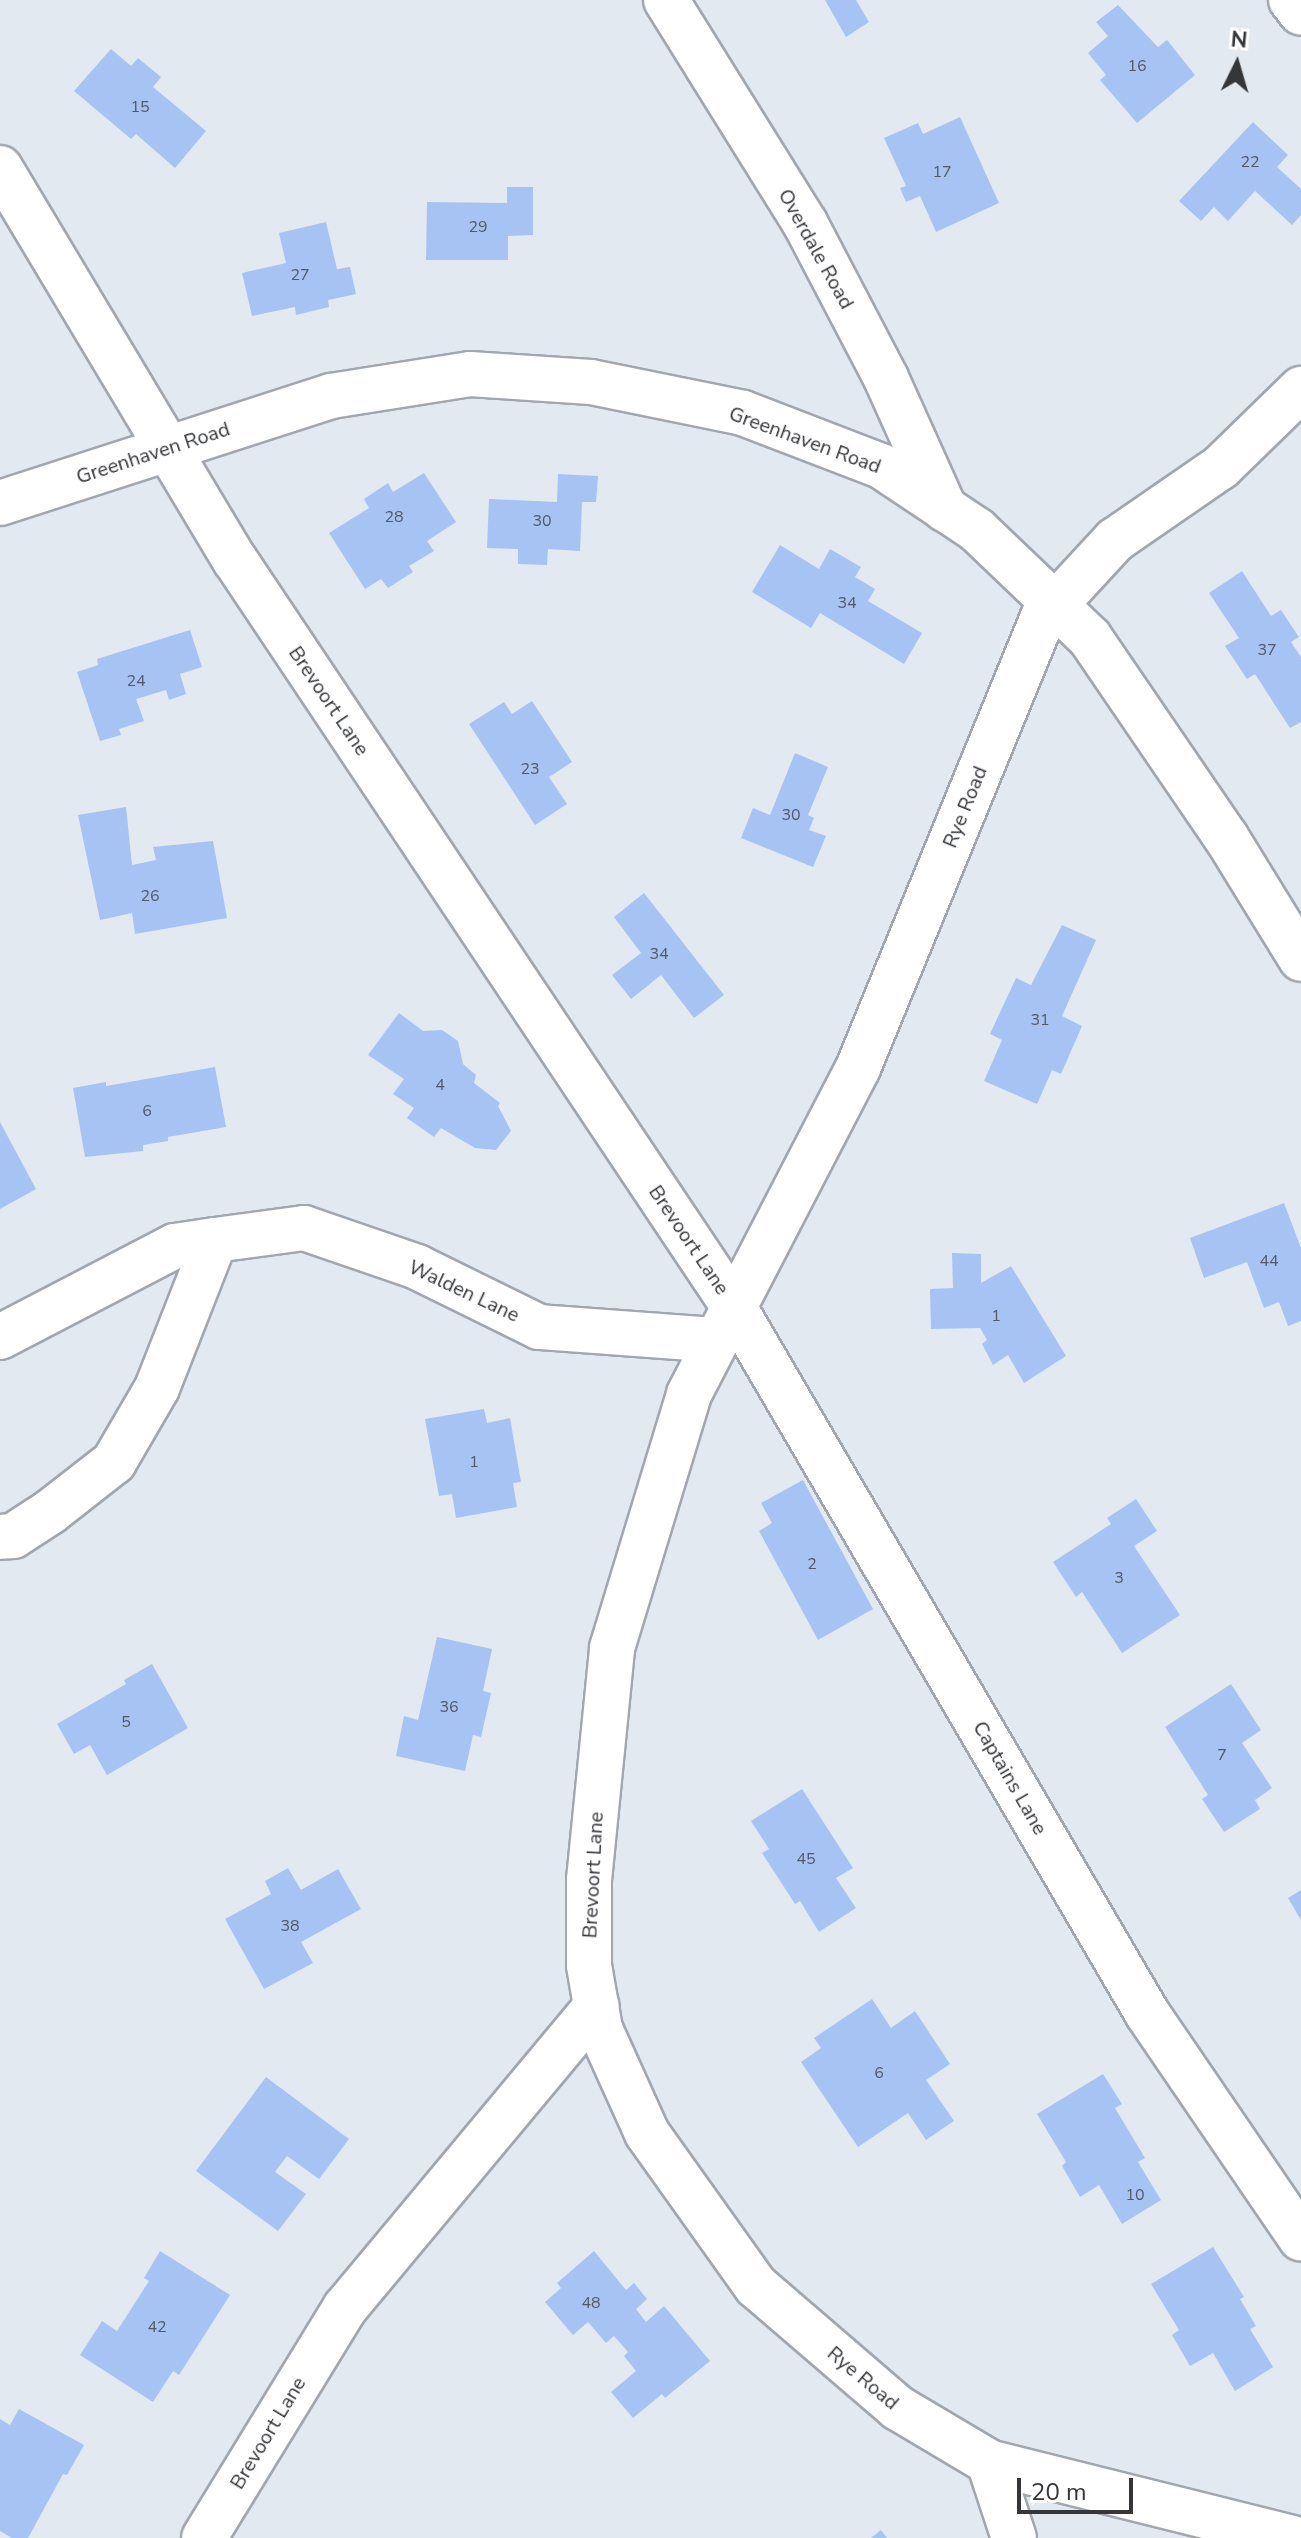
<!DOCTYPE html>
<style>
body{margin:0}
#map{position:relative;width:1301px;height:2538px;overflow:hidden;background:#e3e9f1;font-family:"Nunito Sans",sans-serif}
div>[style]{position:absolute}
.building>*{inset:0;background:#a7c3f3}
.roads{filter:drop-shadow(2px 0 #a1a6af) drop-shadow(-2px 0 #a1a6af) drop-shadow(0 2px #a1a6af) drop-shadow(0 -2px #a1a6af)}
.minor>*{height:44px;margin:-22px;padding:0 22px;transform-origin:22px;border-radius:22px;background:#fff}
span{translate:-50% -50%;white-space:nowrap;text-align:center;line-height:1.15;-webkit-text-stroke:6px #fff;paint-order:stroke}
.number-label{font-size:16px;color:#515968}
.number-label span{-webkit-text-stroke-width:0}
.street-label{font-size:20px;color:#34363a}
.north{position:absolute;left:1197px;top:24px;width:80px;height:80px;-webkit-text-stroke:6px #fff;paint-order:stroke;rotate:5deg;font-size:22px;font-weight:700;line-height:32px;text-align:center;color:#34363a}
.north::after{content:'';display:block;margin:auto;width:28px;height:36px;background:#34363a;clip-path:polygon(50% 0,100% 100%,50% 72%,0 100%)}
.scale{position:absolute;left:1017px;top:2478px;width:116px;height:36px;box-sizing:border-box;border:4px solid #34363a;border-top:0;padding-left:10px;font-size:24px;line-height:28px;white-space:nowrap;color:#34363a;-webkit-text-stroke:6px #fff;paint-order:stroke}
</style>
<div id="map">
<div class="building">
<i style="clip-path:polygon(825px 0,856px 0,869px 22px,846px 37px)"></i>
<i style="clip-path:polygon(1118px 5px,1158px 47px,1167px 40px,1195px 75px,1137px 123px,1100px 80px,1106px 75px,1088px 53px,1108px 36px,1096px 22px)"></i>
<i style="clip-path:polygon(111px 49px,131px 66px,138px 58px,161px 77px,153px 87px,206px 131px,175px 168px,136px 134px,131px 139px,74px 91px)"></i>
<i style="clip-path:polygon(960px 117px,999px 203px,936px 232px,920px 196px,906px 202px,900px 188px,906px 186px,884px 138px,918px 123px,923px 134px)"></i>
<i style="clip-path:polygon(1253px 122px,1288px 155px,1277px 167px,1301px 189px,1301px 215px,1292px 225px,1255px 191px,1228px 221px,1214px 207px,1201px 221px,1179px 201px)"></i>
<i style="clip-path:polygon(507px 187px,533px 187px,533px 235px,508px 236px,508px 260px,426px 260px,427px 202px,507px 203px)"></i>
<i style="clip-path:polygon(326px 222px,337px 269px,350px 267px,356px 294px,328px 300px,329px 307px,296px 315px,295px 307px,252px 316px,242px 273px,286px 263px,279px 233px)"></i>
<i style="clip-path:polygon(424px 473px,456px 522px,427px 541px,434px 551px,409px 566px,413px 572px,388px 588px,381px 579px,365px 589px,329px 533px,369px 508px,364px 499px,388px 483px,393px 492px)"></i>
<i style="clip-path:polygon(558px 474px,598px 476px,596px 502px,582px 502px,580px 551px,548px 549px,547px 565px,518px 564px,518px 549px,487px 548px,489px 499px,557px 502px)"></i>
<i style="clip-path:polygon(780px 545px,819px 569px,830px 549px,861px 567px,855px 577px,875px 589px,868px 601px,922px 633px,904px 664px,820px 613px,811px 628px,752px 592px)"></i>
<i style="clip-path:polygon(1242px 571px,1271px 616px,1281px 610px,1299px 637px,1291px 642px,1301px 657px,1301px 722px,1290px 728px,1255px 674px,1247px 679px,1225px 646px,1239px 638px,1209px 593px)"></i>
<i style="clip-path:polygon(190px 630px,202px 667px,180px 674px,186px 694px,169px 700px,166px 690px,136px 699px,144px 721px,119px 729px,121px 735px,100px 741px,77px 672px,98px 665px,97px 659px)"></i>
<i style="clip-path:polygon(532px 701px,572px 762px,549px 777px,567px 804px,535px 825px,469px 724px,504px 702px,512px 714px)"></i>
<i style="clip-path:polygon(795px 753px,828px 767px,808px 815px,814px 818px,809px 830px,826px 836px,813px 867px,741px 838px,753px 808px,770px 815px)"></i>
<i style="clip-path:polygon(126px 807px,132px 865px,156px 860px,153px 847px,213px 841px,227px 918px,135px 934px,132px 913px,100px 920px,78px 815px)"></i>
<i style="clip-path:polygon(644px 893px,724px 995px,694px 1018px,661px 975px,631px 999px,612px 975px,641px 953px,614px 917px)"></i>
<i style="clip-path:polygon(1062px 925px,1096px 940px,1062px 1016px,1082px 1026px,1061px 1074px,1052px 1070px,1037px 1104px,984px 1081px,1002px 1040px,990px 1034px,1016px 978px,1031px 985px)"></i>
<i style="clip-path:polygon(399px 1013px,423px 1031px,442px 1030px,458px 1041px,463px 1064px,476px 1075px,474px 1083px,500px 1103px,498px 1106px,511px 1131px,496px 1150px,475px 1148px,441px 1128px,434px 1137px,407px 1118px,414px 1108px,393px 1094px,404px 1079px,368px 1055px)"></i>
<i style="clip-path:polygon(215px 1067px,226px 1127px,168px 1137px,168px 1141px,143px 1145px,143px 1151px,85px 1157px,73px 1088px,106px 1082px,106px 1086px)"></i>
<i style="clip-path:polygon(0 1122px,36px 1189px,0 1209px)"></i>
<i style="clip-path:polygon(1284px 1203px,1301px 1248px,1301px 1321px,1288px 1326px,1279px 1302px,1264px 1308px,1247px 1262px,1204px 1278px,1190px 1238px)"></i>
<i style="clip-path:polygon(952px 1253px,981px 1254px,981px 1283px,1011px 1266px,1066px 1356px,1024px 1383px,1008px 1355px,993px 1365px,982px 1344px,987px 1340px,980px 1328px,931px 1329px,930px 1289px,953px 1288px)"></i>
<i style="clip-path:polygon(484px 1409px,487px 1423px,510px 1418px,521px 1482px,513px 1483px,517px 1507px,456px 1518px,452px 1494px,439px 1496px,425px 1419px)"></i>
<i style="clip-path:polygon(803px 1480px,873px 1609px,818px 1640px,759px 1531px,772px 1523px,761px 1503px)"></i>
<i style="clip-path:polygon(1136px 1499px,1157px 1531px,1134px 1546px,1180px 1615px,1122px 1653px,1082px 1592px,1076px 1597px,1053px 1562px,1111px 1524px,1107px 1518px)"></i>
<i style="clip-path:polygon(437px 1637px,492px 1649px,483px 1691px,491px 1693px,481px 1737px,473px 1735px,465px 1771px,396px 1756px,404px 1716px,418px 1720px)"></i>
<i style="clip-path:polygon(152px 1664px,188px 1728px,107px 1775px,90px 1745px,74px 1754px,57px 1724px,126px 1684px,124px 1680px)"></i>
<i style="clip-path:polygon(1231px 1684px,1261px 1730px,1242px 1743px,1272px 1788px,1255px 1800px,1260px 1809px,1224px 1832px,1202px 1799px,1208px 1795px,1165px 1727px)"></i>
<i style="clip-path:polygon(802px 1789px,853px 1868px,836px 1878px,856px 1908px,819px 1932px,800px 1901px,795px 1904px,762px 1853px,769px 1849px,751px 1821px)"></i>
<i style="clip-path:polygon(288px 1868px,301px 1890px,338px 1869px,361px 1909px,301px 1942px,313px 1963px,264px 1989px,225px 1919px,271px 1894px,265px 1881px)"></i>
<i style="clip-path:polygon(1301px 1890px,1301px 1920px,1288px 1898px)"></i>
<i style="clip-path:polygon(872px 1999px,891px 2028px,915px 2011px,950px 2064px,926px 2080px,954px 2121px,926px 2140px,908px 2113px,858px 2147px,801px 2062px,821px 2048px,814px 2038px)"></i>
<i style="clip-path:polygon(1103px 2074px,1122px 2104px,1115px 2108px,1145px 2158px,1138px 2162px,1161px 2200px,1122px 2224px,1099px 2185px,1080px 2197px,1062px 2166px,1066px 2162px,1037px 2114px)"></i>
<i style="clip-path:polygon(266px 2077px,349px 2139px,319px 2179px,287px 2156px,275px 2172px,306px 2194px,278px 2231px,196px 2171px)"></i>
<i style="clip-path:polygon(1213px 2247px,1244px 2297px,1240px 2299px,1256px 2326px,1250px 2329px,1273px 2367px,1235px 2391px,1213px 2353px,1190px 2366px,1172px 2335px,1179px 2330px,1151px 2284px)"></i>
<i style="clip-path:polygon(160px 2251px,230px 2295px,179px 2375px,173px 2371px,153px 2402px,80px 2355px,102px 2321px,117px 2331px,149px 2281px,144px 2278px)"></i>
<i style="clip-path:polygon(594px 2251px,626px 2290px,634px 2283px,647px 2299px,636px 2309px,646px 2322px,664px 2306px,710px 2361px,665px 2398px,662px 2394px,633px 2418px,611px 2392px,636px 2371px,624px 2356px,628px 2352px,614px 2336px,606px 2343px,588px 2322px,573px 2335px,545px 2302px,561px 2288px,557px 2283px)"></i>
<i style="clip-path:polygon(19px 2409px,84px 2445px,67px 2475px,63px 2474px,28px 2538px,12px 2538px,0 2531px,0 2419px,10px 2425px)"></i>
<i style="clip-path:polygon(881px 2530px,887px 2538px,871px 2538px)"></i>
</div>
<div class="roads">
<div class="minor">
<i style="left:666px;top:0;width:263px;rotate:58.1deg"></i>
<i style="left:805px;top:223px;width:175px;rotate:62.4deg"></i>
<i style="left:886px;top:378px;width:144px;rotate:65.8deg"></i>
<i style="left:1291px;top:0;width:16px;rotate:52deg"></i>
<i style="left:0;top:168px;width:457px;rotate:59.1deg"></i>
<i style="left:235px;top:560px;width:898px;rotate:56.26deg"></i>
<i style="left:734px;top:1307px;width:818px;rotate:59.67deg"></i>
<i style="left:1147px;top:2013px;width:273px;rotate:55.7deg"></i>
<i style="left:0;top:503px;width:348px;rotate:-17.9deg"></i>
<i style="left:331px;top:396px;width:141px;rotate:-9deg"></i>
<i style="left:470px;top:374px;width:121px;rotate:3.8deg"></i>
<i style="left:591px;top:382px;width:155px;rotate:11.5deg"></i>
<i style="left:743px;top:413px;width:148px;rotate:21deg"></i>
<i style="left:881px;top:466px;width:115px;rotate:33.7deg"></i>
<i style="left:977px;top:530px;width:156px;rotate:43.7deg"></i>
<i style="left:1090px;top:638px;width:241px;rotate:55.7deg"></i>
<i style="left:1226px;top:837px;width:143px;rotate:58.4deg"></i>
<i style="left:215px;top:1240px;width:90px;rotate:-7.7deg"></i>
<i style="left:304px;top:1228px;width:120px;rotate:19deg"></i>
<i style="left:417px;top:1267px;width:136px;rotate:26.2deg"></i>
<i style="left:539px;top:1327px;width:178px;rotate:4.2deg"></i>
<i style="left:0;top:1337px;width:197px;rotate:-27.5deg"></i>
<i style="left:175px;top:1246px;width:40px;rotate:-8.5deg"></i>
<i style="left:215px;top:1240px;width:159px;rotate:111.4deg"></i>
<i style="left:157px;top:1388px;width:86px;rotate:120.2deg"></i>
<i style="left:114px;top:1462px;width:81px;rotate:142deg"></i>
<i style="left:50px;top:1512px;width:44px;rotate:147deg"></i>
<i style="left:13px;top:1536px;width:13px;rotate:176deg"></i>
<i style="left:989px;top:2462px;width:80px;rotate:71.8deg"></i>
<i style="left:204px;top:2538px;width:270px;rotate:-58.5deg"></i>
<i style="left:345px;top:2308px;width:393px;rotate:-50.2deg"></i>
<i style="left:1293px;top:2538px;width:313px;rotate:-166deg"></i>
<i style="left:989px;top:2462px;width:106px;rotate:-149.3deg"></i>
<i style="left:898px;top:2408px;width:187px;rotate:-139.3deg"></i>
<i style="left:756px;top:2286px;width:188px;rotate:-125.5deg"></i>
<i style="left:647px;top:2133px;width:114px;rotate:-114.3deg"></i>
<i style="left:600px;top:2029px;width:65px;rotate:-99.8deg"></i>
<i style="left:589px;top:1965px;width:85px;rotate:-90deg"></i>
<i style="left:589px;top:1880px;width:233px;rotate:-84.3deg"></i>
<i style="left:612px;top:1648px;width:265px;rotate:-73.1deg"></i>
<i style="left:689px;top:1394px;width:367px;rotate:-62.6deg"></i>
<i style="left:858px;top:1068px;width:485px;rotate:-67.7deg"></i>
<i style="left:1042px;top:619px;width:108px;rotate:-47.3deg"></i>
<i style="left:1115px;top:540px;width:129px;rotate:-34.6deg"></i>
<i style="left:1221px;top:467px;width:112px;rotate:-44.3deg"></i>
</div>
</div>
<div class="number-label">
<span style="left:1137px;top:66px">16</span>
<span style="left:140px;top:107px">15</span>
<span style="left:1250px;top:162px">22</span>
<span style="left:942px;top:172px">17</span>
<span style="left:478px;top:227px">29</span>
<span style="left:300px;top:275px">27</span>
<span style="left:394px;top:517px">28</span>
<span style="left:542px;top:521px">30</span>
<span style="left:847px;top:603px">34</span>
<span style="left:1267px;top:650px">37</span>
<span style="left:136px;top:681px">24</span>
<span style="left:530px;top:769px">23</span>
<span style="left:791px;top:815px">30</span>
<span style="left:150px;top:896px">26</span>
<span style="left:659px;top:954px">34</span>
<span style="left:1040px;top:1020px">31</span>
<span style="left:440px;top:1085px">4</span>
<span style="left:147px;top:1111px">6</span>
<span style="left:1269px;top:1261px">44</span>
<span style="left:996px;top:1316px">1</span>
<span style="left:474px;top:1462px">1</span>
<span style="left:812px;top:1564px">2</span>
<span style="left:1119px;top:1578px">3</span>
<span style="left:449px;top:1707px">36</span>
<span style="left:126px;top:1722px">5</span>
<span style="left:1222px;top:1755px">7</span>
<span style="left:806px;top:1859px">45</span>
<span style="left:290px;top:1926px">38</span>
<span style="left:879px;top:2073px">6</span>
<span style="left:1135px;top:2195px">10</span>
<span style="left:591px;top:2303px">48</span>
<span style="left:157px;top:2327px">42</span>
</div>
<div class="street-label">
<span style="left:816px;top:249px;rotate:61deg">Overdale Road</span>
<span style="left:805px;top:440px;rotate:20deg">Greenhaven Road</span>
<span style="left:153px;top:453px;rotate:-18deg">Greenhaven Road</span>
<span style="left:329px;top:701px;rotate:56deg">Brevoort Lane</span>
<span style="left:965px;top:807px;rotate:-68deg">Rye Road</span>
<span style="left:689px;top:1240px;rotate:56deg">Brevoort Lane</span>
<span style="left:464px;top:1291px;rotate:25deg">Walden Lane</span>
<span style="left:1010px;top:1778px;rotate:60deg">Captains Lane</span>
<span style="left:593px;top:1875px;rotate:-87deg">Brevoort Lane</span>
<span style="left:863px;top:2378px;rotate:40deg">Rye Road</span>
<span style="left:268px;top:2433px;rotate:-59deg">Brevoort Lane</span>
</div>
<div class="north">N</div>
<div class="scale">20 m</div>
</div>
